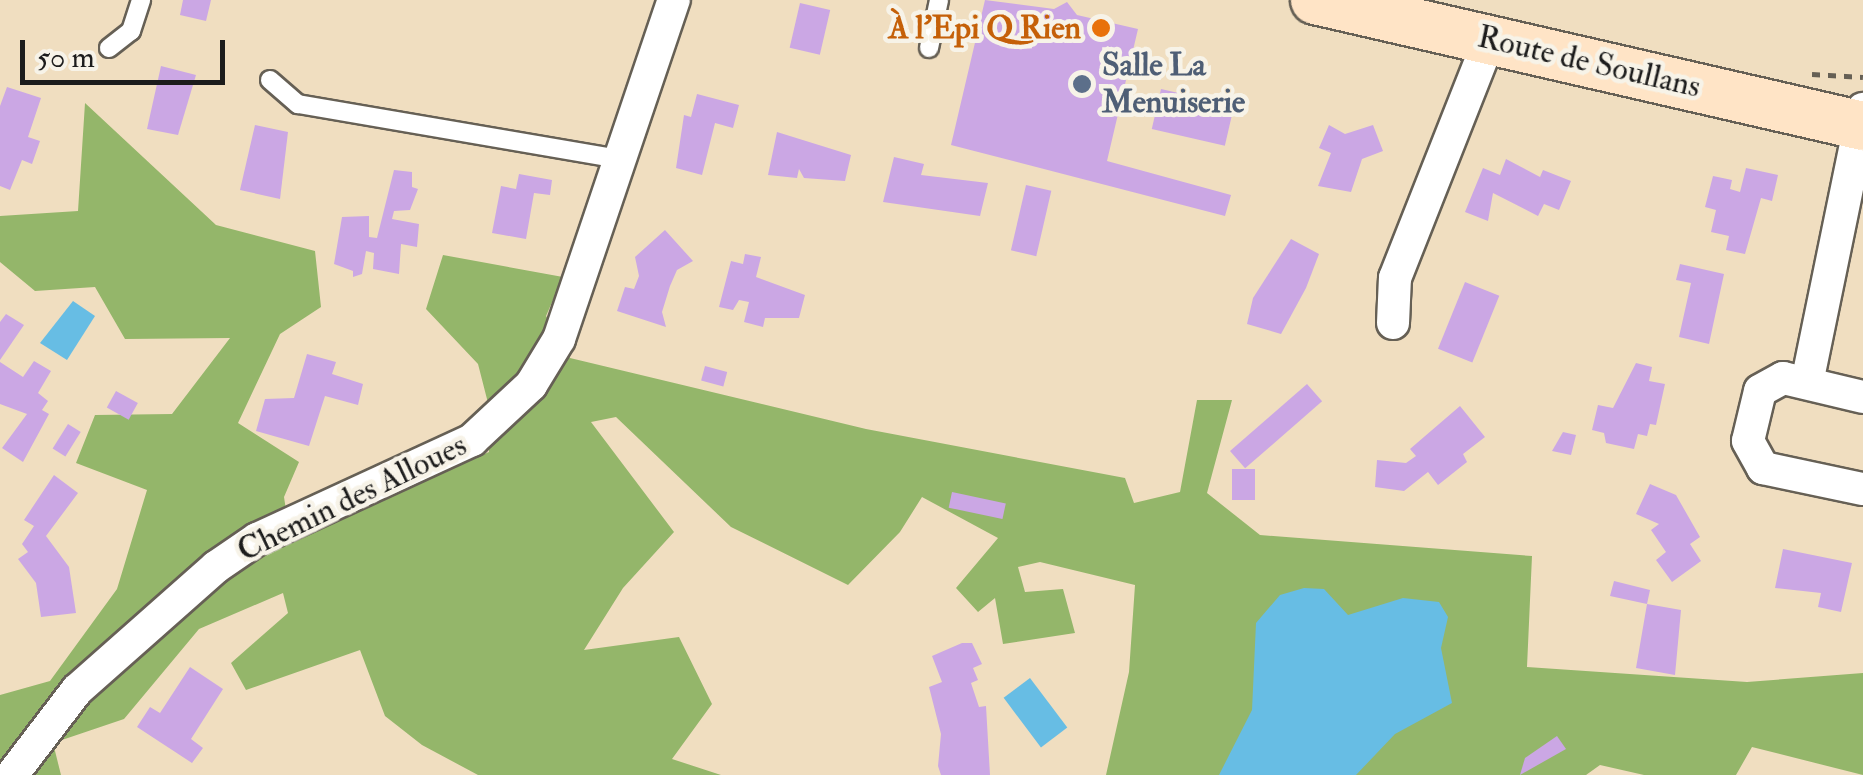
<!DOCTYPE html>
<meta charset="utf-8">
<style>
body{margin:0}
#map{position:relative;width:1863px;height:775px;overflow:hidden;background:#f0dec0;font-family:"IM FELL Double Pica",serif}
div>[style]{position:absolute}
.forest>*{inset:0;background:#94b66a}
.water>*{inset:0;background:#67bde4;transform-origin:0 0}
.building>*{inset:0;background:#cba7e4;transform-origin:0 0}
.path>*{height:5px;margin-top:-2.5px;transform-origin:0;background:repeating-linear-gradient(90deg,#666055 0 8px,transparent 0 16px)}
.roads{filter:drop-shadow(2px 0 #666055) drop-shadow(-2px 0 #666055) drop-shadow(0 2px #666055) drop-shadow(0 -2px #666055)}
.service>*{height:18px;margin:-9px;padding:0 9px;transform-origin:9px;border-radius:9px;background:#fff}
.minor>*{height:32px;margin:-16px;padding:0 16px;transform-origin:16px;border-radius:16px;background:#fff}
.secondary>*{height:48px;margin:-24px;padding:0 24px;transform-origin:24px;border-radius:24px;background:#ffe4c6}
.dots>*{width:28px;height:28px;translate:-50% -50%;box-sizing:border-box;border:5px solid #f7f3e8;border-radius:50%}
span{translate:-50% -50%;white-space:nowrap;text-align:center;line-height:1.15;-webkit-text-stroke:9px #f7f3e8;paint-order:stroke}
.food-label{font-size:32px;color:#c56008;font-weight:700}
.right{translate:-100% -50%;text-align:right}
.street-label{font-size:32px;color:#1c1c1c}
.service-label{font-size:32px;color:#4e5e75;font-weight:700}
.left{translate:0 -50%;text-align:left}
.scale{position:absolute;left:20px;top:40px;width:205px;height:45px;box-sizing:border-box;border:5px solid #1c1c1c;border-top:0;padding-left:12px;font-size:30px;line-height:35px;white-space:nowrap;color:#1c1c1c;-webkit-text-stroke:8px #f7f3e8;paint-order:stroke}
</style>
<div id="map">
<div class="forest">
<i style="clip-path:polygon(85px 103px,216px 225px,315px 251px,321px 307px,280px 334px,238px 423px,299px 462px,284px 497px,290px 536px,489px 452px,488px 403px,478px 364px,426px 309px,443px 255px,563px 277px,546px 316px,570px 358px,866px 429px,1125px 478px,1134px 503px,1180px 492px,1197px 400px,1232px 400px,1207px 493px,1260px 535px,1532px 556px,1527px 667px,1747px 682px,1863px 673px,1863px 775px,1752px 747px,1736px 775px,1644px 775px,1600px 765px,1586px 775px,1106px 775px,1129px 672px,1135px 585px,1040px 562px,1018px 567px,1025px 592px,1063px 589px,1075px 633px,1003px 644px,995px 598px,978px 612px,956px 588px,998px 538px,922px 497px,900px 532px,848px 585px,731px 527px,616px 417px,591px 422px,674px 532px,623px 588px,584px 650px,679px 637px,712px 704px,672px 759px,721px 775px,478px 775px,422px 745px,385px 716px,360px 650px,246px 690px,231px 663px,288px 613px,283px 593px,199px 629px,124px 719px,53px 743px,61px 775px,0 775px,0 695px,50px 681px,117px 589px,147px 490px,76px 463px,95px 415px,172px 414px,230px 338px,125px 339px,95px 287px,35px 291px,0 262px,0 216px,78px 211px)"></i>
</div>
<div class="water">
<i style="clip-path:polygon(73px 301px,95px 316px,67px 360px,40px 343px)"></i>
<i style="clip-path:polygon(1304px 588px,1324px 589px,1348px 615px,1403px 598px,1439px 602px,1448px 617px,1441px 648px,1452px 703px,1395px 734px,1356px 775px,1219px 775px,1252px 710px,1256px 623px,1280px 595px)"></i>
<i style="left:1030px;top:678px;width:62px;height:33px;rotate:53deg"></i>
</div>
<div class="building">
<i style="clip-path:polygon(183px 0,211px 0,206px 21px,180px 15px)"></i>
<i style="clip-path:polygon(985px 0,1054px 9px,1067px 2px,1077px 15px,1138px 29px,1107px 161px,1231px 195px,1225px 216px,951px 145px)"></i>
<i style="left:800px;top:3px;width:31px;height:46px;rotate:13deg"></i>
<i style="clip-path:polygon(161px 66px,196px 75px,178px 135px,147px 129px)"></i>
<i style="clip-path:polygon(7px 87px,41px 98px,28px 137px,40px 141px,32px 164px,22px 160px,10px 190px,0 186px,0 106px)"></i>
<i style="left:1161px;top:89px;width:75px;height:41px;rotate:13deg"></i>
<i style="clip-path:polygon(697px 94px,739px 105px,733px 128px,715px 123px,702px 175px,676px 168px,684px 115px,691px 117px)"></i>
<i style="clip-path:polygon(255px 125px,288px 132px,280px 199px,240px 190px)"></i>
<i style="clip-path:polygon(1329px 125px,1345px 134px,1373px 125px,1383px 151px,1362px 159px,1351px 192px,1318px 186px,1331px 153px,1319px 148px)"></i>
<i style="clip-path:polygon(777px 132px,851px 155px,845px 181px,804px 178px,799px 169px,797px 178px,768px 175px)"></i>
<i style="clip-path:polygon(894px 157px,924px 164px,921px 175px,988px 183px,980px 216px,883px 202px)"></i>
<i style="clip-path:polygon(1506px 159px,1540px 177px,1543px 170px,1571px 181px,1559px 210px,1544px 204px,1538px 216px,1493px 193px,1488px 221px,1465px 212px,1483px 168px,1500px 175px)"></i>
<i style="clip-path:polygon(1746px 168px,1778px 175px,1772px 201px,1761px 198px,1745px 254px,1726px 250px,1729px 236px,1711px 232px,1716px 210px,1705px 207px,1713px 176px,1732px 180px,1730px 189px,1740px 192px)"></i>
<i style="clip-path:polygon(394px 170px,412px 172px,412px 187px,418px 189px,410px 210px,394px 211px,392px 219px,419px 224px,417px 247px,401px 244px,399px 274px,373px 269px,374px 253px,366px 251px,362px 274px,353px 277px,353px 271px,334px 264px,342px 217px,369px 216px,369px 237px,377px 238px)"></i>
<i style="clip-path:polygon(519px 174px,552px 180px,550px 195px,534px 193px,526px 239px,492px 233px,501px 186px,516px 189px)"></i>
<i style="left:1026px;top:185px;width:26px;height:67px;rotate:13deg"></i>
<i style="clip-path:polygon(665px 230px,693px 261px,677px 270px,670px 286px,662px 312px,666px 327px,617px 311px,625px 287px,634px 289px,639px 276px,635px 257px)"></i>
<i style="clip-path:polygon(1291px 239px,1319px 254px,1306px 288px,1281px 334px,1247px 324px,1253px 298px)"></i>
<i style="clip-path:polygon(745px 254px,761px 257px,756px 277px,805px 295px,799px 318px,765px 318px,763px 327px,744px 322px,749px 302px,739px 300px,733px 310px,719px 307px,731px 261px,743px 264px)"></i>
<i style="clip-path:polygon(1680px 264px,1724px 274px,1709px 344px,1679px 337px,1691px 283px,1676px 280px)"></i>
<i style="left:1465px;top:282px;width:37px;height:72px;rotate:22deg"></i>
<i style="clip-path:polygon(6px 314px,24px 325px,0 360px,0 322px)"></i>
<i style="clip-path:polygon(307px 354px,336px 362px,332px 374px,363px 384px,358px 405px,325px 396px,309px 446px,256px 431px,265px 399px,294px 398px)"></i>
<i style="clip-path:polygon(34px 361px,51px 371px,38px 393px,48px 401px,42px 410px,49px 414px,23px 462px,2px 448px,27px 414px,0 404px,0 362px,23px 377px)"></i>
<i style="clip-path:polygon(1636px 363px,1652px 367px,1649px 381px,1665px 384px,1656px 425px,1650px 424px,1647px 436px,1638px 434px,1634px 449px,1606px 443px,1604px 433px,1592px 430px,1598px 405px,1613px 408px)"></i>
<i style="left:705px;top:366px;width:23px;height:15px;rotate:15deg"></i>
<i style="left:1307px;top:384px;width:23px;height:102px;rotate:49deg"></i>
<i style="left:116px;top:391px;width:25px;height:19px;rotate:29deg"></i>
<i style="clip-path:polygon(1460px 406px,1485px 437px,1463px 454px,1467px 462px,1438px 485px,1428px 472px,1404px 491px,1375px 487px,1377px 460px,1406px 463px,1416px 456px,1410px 449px)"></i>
<i style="left:68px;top:424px;width:15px;height:29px;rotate:32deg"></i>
<i style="clip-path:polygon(1563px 432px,1576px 435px,1571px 455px,1552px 451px)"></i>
<i style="left:1232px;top:469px;width:23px;height:31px"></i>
<i style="clip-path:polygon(54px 475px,78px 493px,46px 536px,69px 567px,76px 613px,41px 617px,36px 583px,18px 559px,28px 552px,22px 544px,34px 526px,24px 520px)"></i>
<i style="clip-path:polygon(1650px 484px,1676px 495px,1700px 537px,1690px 544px,1701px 561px,1672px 582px,1656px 560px,1666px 552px,1651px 530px,1659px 524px,1636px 514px)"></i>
<i style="left:952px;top:492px;width:55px;height:16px;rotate:12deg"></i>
<i style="clip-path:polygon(1783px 549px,1852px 563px,1841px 612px,1818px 607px,1821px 593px,1775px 588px)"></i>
<i style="clip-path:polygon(1614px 581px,1650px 590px,1647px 604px,1681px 610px,1675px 675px,1636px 668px,1647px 604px,1610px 596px)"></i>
<i style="clip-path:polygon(962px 643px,972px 643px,982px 664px,973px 668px,978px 680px,971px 683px,979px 707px,986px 706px,990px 775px,941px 775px,938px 766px,941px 734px,929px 687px,942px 682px,932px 656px)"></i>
<i style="clip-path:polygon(190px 667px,223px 689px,191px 739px,203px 748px,192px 763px,137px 727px,150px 707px,160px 713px)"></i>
<i style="clip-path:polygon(1557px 736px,1566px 749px,1520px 775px,1525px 758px)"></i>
</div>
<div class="path">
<i style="left:1812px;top:74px;width:51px;rotate:3.4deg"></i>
</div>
<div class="roads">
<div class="service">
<i style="left:109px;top:48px;width:28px;rotate:-38deg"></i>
<i style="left:131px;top:31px;width:33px;rotate:-72deg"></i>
<i style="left:929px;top:48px;width:49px;rotate:-78.2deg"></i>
<i style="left:270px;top:80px;width:37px;rotate:41deg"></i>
<i style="left:298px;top:104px;width:331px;rotate:9.7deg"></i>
</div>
<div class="minor">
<i style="left:1393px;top:323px;width:45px;rotate:-87.5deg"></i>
<i style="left:1395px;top:278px;width:256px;rotate:-68.4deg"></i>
<i style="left:1807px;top:383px;width:280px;rotate:-78.4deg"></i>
<i style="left:1863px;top:397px;width:82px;rotate:-166.6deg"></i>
<i style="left:1783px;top:378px;width:26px;rotate:151deg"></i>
<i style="left:1760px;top:391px;width:51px;rotate:103.5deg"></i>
<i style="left:1748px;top:441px;width:31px;rotate:61deg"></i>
<i style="left:1763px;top:468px;width:102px;rotate:11.9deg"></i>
<i style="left:12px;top:775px;width:107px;rotate:-52.6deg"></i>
<i style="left:77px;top:690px;width:186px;rotate:-41.5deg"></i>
<i style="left:216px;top:567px;width:50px;rotate:-34.3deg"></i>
<i style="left:257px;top:539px;width:237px;rotate:-24.7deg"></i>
<i style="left:472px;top:440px;width:81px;rotate:-43deg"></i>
<i style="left:531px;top:385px;width:54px;rotate:-58.7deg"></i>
<i style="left:559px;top:339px;width:358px;rotate:-71.3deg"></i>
</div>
<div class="secondary">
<i style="left:1315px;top:0;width:562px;rotate:12.95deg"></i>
</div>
</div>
<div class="dots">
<i style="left:1101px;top:28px;background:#e8710a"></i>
<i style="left:1082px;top:84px;background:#5c6f8a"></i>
</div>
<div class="food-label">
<span class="right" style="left:1081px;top:28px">À l'Epi Q Rien</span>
</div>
<div class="street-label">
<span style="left:1589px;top:62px;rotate:13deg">Route de Soullans</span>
<span style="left:352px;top:498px;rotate:-26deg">Chemin des Alloues</span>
</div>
<div class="service-label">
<span class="left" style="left:1102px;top:84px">Salle La<br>Menuiserie</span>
</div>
<div class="scale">50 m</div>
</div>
